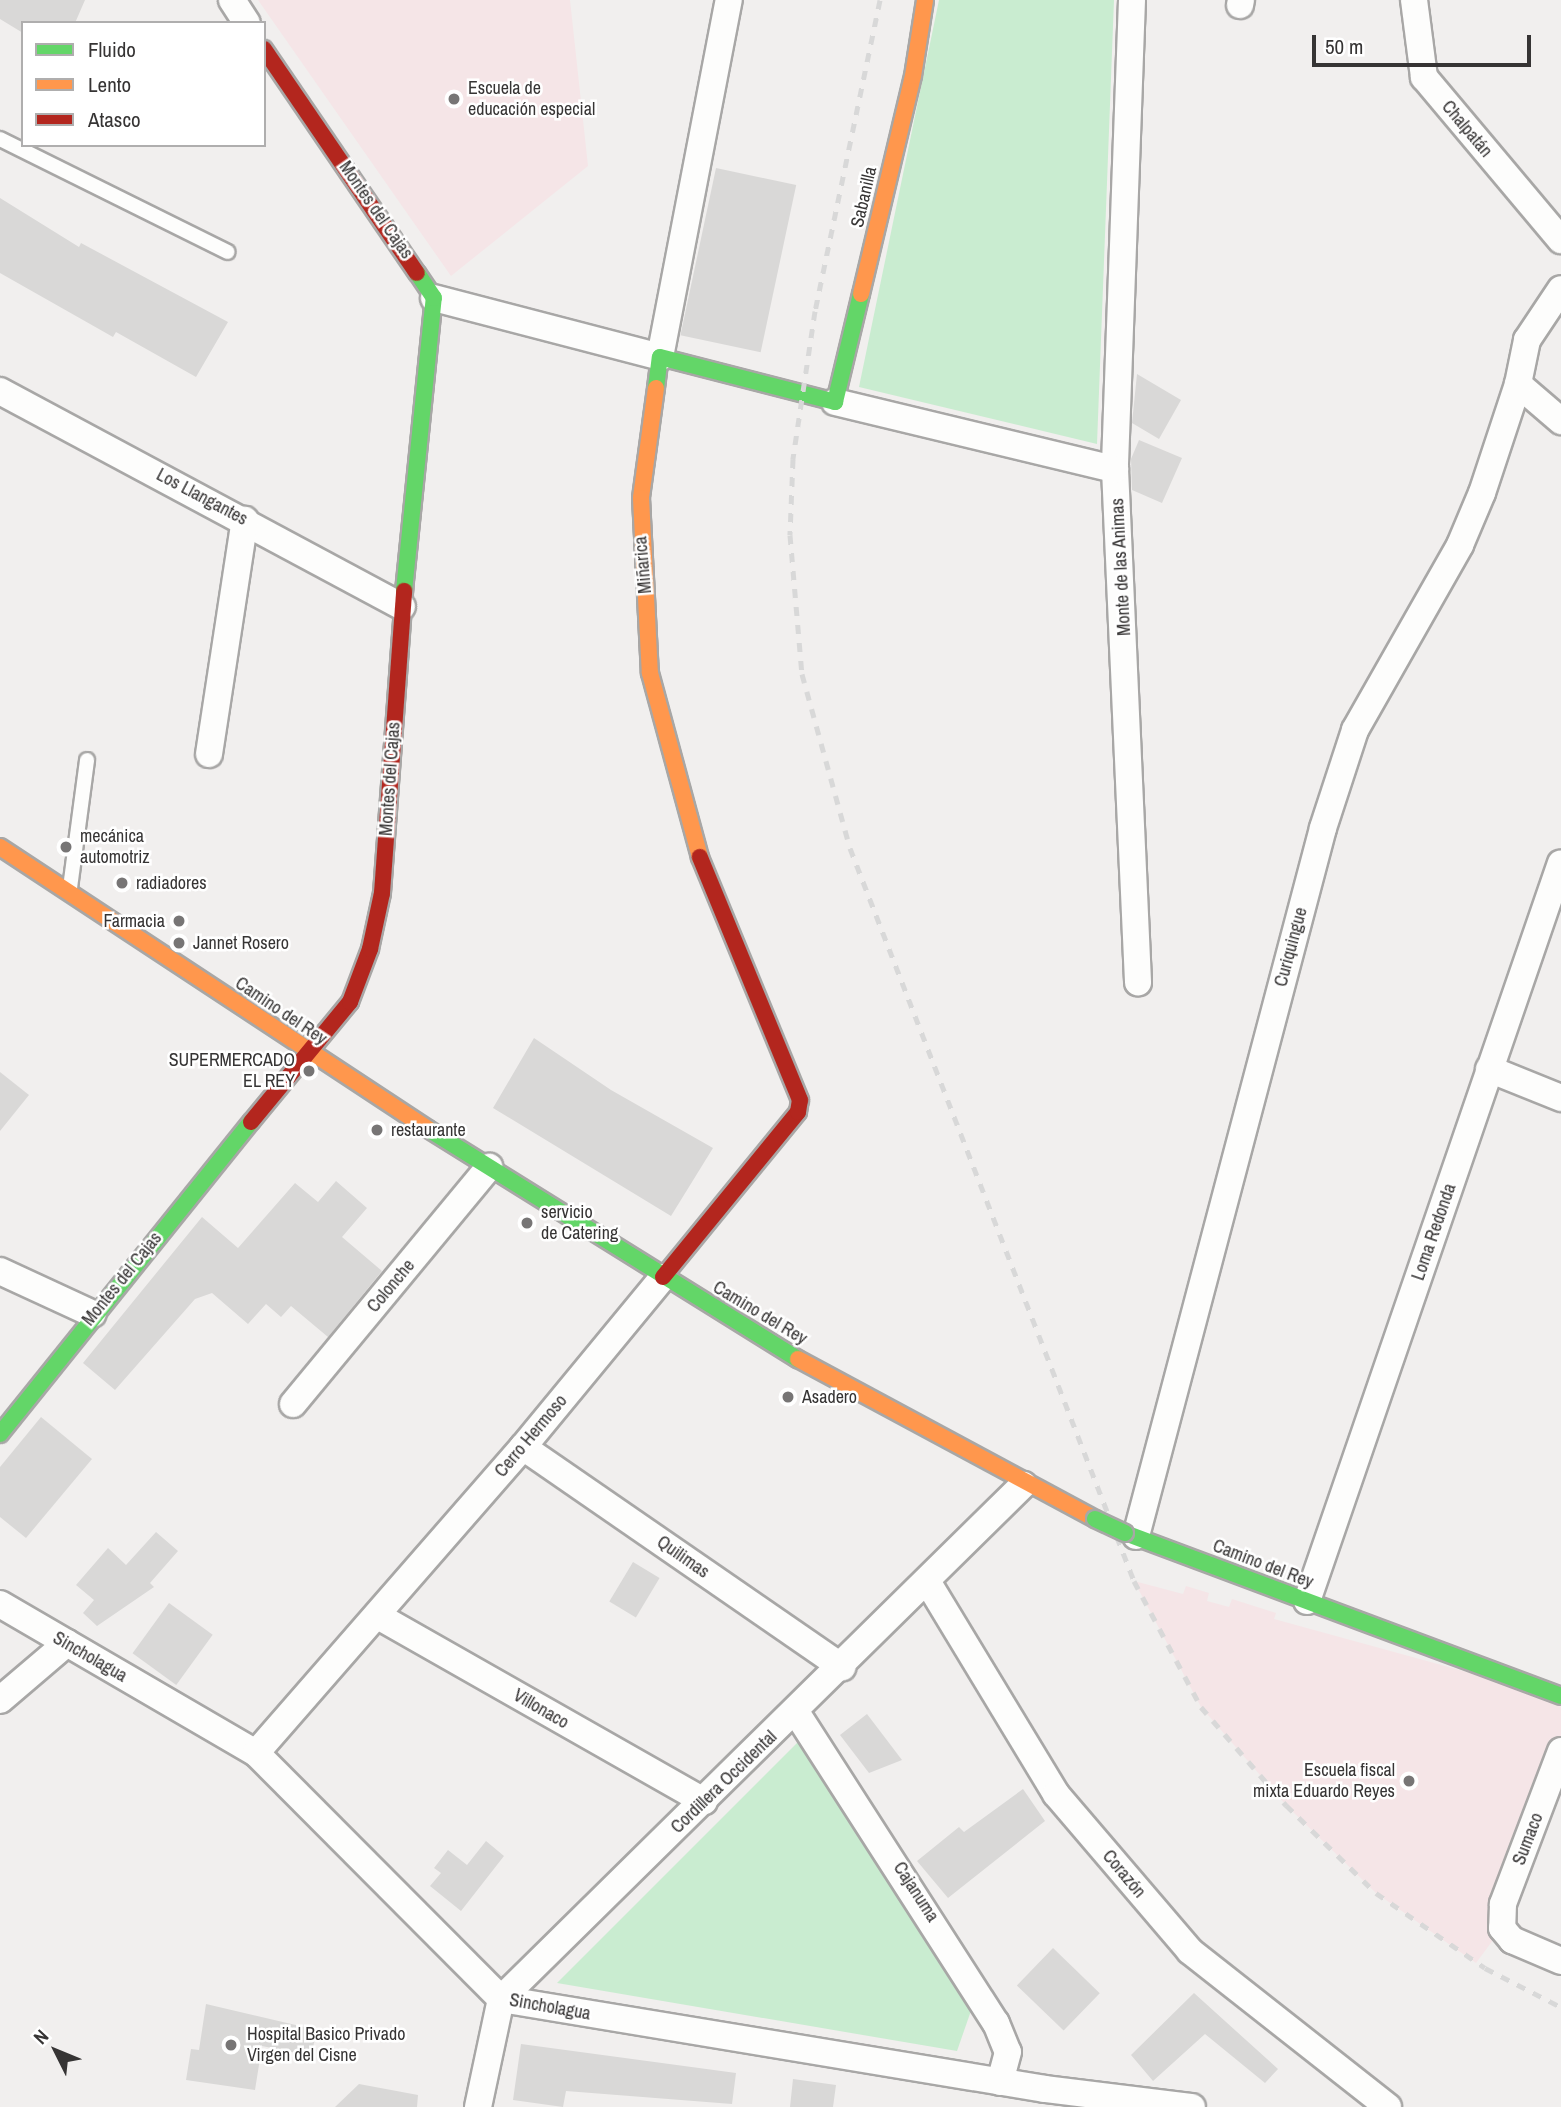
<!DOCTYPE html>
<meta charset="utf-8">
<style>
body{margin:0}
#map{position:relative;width:1561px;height:2107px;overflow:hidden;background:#f1efee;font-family:"Archivo Narrow",sans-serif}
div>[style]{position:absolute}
.education>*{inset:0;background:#f5e5e7}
.green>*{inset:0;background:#c9ecd0}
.building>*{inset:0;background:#d9d8d7;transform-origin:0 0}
.roads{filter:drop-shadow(2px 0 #a8a7a6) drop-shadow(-2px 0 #a8a7a6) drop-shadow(0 2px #a8a7a6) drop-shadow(0 -2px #a8a7a6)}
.lane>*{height:14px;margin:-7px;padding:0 7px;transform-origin:7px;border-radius:7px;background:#fdfdfc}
.street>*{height:26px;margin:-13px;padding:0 13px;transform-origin:13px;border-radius:13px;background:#fdfdfc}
.fast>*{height:16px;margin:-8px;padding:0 8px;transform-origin:8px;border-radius:8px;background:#63d668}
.slow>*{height:16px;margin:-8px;padding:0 8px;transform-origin:8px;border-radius:8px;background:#ff974d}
.jam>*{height:16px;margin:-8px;padding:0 8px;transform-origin:8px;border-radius:8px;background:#b3261e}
.rail>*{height:5px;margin-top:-2.5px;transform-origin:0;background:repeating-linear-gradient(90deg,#d8d8d8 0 9px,transparent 0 18px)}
.bridges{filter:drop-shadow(2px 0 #a8a7a6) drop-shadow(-2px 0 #a8a7a6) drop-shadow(0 2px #a8a7a6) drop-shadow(0 -2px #a8a7a6)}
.fast-bridge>*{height:16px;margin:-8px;padding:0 8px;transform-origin:8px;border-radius:8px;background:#63d668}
.dots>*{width:19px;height:19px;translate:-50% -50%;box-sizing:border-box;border:4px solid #fff;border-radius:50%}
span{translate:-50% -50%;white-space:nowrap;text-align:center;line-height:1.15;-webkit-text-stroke:5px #fff;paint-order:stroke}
.poi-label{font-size:18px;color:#363434}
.left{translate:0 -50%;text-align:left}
.right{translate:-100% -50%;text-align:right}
.street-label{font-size:18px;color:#363434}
.legend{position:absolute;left:21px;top:21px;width:245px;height:126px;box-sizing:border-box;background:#fff;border:2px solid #afaeae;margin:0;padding:9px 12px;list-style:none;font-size:21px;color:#363434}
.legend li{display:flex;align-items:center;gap:14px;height:35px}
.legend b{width:35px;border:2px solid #afaeae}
.north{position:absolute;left:21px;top:2016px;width:70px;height:70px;-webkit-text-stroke:5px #fff;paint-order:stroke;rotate:313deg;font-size:19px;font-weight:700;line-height:28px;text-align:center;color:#363434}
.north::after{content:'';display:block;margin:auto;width:24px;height:32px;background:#363434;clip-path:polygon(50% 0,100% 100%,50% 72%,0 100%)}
.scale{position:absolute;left:1312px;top:35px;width:219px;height:32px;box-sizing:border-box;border:4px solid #363434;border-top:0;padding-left:9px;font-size:21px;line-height:24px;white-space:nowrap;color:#363434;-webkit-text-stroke:5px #fff;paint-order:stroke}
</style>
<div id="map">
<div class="education">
<i style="clip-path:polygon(258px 0,570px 0,588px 166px,451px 276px)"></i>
<i style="clip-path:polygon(1134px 1581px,1183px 1594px,1186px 1586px,1209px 1593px,1207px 1601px,1229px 1607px,1232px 1599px,1276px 1613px,1274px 1619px,1561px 1698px,1561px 1756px,1502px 1928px,1476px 1963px,1376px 1893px,1286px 1805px,1201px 1707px)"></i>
</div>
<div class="green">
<i style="clip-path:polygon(939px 0,1114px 0,1097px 444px,859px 387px)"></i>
<i style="clip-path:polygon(799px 1741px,973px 2005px,957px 2051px,557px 1983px)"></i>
</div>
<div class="building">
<i style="clip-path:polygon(0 0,85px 0,75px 23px,23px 23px,23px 33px,0 19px)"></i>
<i style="left:716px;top:168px;width:82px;height:171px;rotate:12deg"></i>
<i style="clip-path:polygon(0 198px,79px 247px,81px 243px,228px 322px,196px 377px,116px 332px,113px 337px,0 273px)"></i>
<i style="clip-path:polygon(1137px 374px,1181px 400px,1159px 439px,1132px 423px)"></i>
<i style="clip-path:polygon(1139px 440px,1182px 458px,1162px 503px,1132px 490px,1131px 459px)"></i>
<i style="clip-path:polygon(534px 1038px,611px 1090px,713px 1148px,671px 1216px,493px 1108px)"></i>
<i style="clip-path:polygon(0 1072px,29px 1095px,0 1131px)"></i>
<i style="clip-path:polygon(336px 1181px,367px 1208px,342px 1237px,382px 1271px,328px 1337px,291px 1306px,281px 1317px,266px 1304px,248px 1324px,212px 1293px,195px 1299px,115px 1390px,83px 1363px,202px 1217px,238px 1248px,295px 1183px,318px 1202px)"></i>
<i style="clip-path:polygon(41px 1417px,92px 1459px,26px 1538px,0 1517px,0 1467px)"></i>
<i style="clip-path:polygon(156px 1532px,178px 1551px,150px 1583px,154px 1587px,97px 1626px,83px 1613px,94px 1600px,76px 1585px,108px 1548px,126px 1565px)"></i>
<i style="left:633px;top:1562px;width:31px;height:46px;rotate:31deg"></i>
<i style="left:169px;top:1603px;width:54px;height:62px;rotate:36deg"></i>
<i style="clip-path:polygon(867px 1714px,902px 1760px,869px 1773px,840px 1735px)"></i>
<i style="clip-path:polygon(1023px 1789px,1045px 1821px,948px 1898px,917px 1861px,959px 1827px,964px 1832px)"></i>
<i style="clip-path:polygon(486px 1841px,504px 1856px,461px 1911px,430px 1886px,441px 1873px,434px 1868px,448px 1850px,467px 1865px)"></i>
<i style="left:1053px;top:1948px;width:65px;height:52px;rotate:44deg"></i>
<i style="clip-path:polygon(1194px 1993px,1278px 2069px,1265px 2083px,1205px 2034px,1153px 2081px,1131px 2055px)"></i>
<i style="clip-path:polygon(206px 2004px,317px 2030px,311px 2056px,262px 2046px,255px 2090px,186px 2080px,191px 2049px,199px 2050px)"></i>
<i style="clip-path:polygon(521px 2044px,736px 2073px,732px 2104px,566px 2091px,563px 2107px,513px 2100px)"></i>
<i style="clip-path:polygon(793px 2079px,836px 2085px,833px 2107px,790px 2107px)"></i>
<i style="clip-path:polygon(359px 2084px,418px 2095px,417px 2107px,335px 2107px)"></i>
</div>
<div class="roads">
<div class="lane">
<i style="left:0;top:139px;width:254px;rotate:26.4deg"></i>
<i style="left:70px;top:888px;width:129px;rotate:-82.4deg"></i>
</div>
<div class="street">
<i style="left:232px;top:0;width:27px;rotate:57deg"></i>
<i style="left:1132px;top:0;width:469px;rotate:92.1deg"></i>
<i style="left:1115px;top:469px;width:514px;rotate:87.43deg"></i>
<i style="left:1414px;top:0;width:78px;rotate:82.6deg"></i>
<i style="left:1424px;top:77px;width:213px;rotate:50deg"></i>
<i style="left:1240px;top:5px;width:5px;rotate:-79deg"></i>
<i style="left:434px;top:298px;width:234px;rotate:14.6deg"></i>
<i style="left:660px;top:357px;width:364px;rotate:-79.1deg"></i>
<i style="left:1518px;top:384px;width:57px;rotate:40.7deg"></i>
<i style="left:0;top:391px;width:456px;rotate:28.2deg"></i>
<i style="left:835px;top:402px;width:288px;rotate:13.5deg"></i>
<i style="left:209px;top:754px;width:237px;rotate:-81.3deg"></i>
<i style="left:1489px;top:1069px;width:78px;rotate:21.9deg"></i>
<i style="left:0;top:1271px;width:102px;rotate:24.8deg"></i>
<i style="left:293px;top:1404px;width:308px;rotate:-50.4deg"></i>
<i style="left:523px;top:1447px;width:388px;rotate:34.6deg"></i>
<i style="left:1136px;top:1536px;width:732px;rotate:-75.2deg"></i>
<i style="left:1323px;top:828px;width:103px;rotate:-71.9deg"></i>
<i style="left:1355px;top:730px;width:213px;rotate:-60.4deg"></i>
<i style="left:1460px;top:545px;width:56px;rotate:-67.1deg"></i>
<i style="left:1482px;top:493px;width:115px;rotate:-71.7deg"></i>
<i style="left:1518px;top:384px;width:45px;rotate:-78.4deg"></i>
<i style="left:1527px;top:340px;width:61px;rotate:-56.3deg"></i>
<i style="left:927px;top:1581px;width:249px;rotate:58.8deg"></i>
<i style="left:1056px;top:1794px;width:206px;rotate:49.5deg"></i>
<i style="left:1190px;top:1951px;width:252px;rotate:38.2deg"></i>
<i style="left:1307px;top:1601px;width:780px;rotate:-71.01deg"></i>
<i style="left:0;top:1604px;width:296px;rotate:30.2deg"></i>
<i style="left:256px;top:1753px;width:347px;rotate:45.1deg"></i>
<i style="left:501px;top:1999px;width:551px;rotate:9.39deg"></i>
<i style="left:1045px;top:2089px;width:148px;rotate:7deg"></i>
<i style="left:378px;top:1616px;width:375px;rotate:29.6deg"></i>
<i style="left:0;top:1700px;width:88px;rotate:-40.4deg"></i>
<i style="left:796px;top:1712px;width:370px;rotate:57.3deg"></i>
<i style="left:996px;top:2023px;width:31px;rotate:68deg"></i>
<i style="left:1008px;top:2052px;width:31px;rotate:105deg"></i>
<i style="left:1561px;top:1751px;width:164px;rotate:110.8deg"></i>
<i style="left:1503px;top:1904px;width:24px;rotate:92deg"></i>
<i style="left:1502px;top:1928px;width:16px;rotate:50deg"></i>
<i style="left:1512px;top:1940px;width:53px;rotate:23.2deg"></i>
<i style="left:256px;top:1753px;width:406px;rotate:-48.9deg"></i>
<i style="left:523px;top:1447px;width:220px;rotate:-50.5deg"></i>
<i style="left:478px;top:2107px;width:110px;rotate:-78deg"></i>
<i style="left:501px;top:1999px;width:733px;rotate:-44.56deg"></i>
</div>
<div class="fast">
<i style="left:656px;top:388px;width:31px;rotate:-83deg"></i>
<i style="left:660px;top:357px;width:181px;rotate:14.4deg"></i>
<i style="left:835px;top:402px;width:111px;rotate:-76.5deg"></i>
<i style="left:404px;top:591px;width:295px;rotate:-84.2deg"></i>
<i style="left:434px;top:298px;width:30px;rotate:-124deg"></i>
<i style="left:428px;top:1129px;width:436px;rotate:31.9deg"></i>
<i style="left:0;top:1434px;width:400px;rotate:-51.2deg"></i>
<i style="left:1125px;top:1533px;width:465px;rotate:20.5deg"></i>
</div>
<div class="slow">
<i style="left:861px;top:294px;width:224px;rotate:-76.6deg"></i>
<i style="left:913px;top:76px;width:77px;rotate:-81deg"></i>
<i style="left:656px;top:388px;width:111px;rotate:97.8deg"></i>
<i style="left:641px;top:498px;width:175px;rotate:87.1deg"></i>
<i style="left:650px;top:673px;width:191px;rotate:74.8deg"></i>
<i style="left:0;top:847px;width:513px;rotate:33.38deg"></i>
<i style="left:798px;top:1359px;width:337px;rotate:28.3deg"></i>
</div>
<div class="jam">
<i style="left:264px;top:49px;width:271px;rotate:55.7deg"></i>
<i style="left:251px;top:1122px;width:156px;rotate:-50.5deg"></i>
<i style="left:350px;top:1002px;width:57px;rotate:-69.3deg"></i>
<i style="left:370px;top:949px;width:57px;rotate:-77.9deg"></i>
<i style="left:382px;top:893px;width:303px;rotate:-85.8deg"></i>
<i style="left:663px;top:1277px;width:213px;rotate:-50.7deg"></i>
<i style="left:798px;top:1112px;width:12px;rotate:-81deg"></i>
<i style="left:800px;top:1100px;width:263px;rotate:-112.4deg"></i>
</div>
</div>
<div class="rail">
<i style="left:880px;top:0;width:318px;rotate:101.8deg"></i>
<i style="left:815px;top:311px;width:150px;rotate:98.5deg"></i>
<i style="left:793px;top:459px;width:76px;rotate:92.3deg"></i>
<i style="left:790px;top:535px;width:140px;rotate:85.1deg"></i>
<i style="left:802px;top:674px;width:180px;rotate:74.6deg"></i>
<i style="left:850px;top:848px;width:786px;rotate:68.82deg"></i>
<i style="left:1134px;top:1581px;width:143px;rotate:62deg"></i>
<i style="left:1201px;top:1707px;width:130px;rotate:49.1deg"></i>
<i style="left:1286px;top:1805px;width:126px;rotate:44.4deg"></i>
<i style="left:1376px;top:1893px;width:132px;rotate:34.5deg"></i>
<i style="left:1485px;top:1968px;width:85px;rotate:27.2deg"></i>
</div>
<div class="bridges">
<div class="fast-bridge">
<i style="left:1095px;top:1519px;width:33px;rotate:25deg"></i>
</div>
</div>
<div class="dots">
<i style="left:454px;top:99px;background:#777575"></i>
<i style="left:66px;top:847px;background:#777575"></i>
<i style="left:122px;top:883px;background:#777575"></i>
<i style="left:179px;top:921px;background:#777575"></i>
<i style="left:179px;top:943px;background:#777575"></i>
<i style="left:309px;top:1071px;background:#777575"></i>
<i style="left:377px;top:1130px;background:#777575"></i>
<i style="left:527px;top:1223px;background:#777575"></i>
<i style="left:788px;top:1397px;background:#777575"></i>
<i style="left:1409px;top:1781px;background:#777575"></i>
<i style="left:231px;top:2045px;background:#777575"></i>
</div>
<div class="poi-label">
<span class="left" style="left:468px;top:99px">Escuela de<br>educación especial</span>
<span class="left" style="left:80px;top:847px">mecánica<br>automotriz</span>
<span class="left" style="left:136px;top:883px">radiadores</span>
<span class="right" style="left:165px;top:921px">Farmacia</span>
<span class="left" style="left:193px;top:943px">Jannet Rosero</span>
<span class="right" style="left:295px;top:1071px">SUPERMERCADO<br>EL REY</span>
<span class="left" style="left:391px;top:1130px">restaurante</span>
<span class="left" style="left:541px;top:1223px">servicio<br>de Catering</span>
<span class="left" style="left:802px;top:1397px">Asadero</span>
<span class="right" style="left:1395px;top:1781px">Escuela fiscal<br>mixta Eduardo Reyes</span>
<span class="left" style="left:247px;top:2045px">Hospital Basico Privado<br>Virgen del Cisne</span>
</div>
<div class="street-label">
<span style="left:1467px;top:129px;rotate:50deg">Chalpatán</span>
<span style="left:864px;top:197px;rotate:-77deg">Sabanilla</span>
<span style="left:376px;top:210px;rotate:55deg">Montes del Cajas</span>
<span style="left:202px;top:497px;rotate:28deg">Los Llangantes</span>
<span style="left:643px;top:565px;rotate:-95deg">Miñarica</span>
<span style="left:1121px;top:567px;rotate:-93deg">Monte de las Animas</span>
<span style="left:390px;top:779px;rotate:-86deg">Montes del Cajas</span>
<span style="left:1291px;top:947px;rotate:-75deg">Curiquingue</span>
<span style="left:281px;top:1011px;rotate:34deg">Camino del Rey</span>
<span style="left:1434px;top:1232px;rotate:-71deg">Loma Redonda</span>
<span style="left:122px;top:1279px;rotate:-51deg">Montes del Cajas</span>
<span style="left:391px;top:1286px;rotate:-50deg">Colonche</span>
<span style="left:760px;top:1313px;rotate:31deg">Camino del Rey</span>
<span style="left:531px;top:1436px;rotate:-50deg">Cerro Hermoso</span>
<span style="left:683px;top:1557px;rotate:35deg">Quilimas</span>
<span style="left:1263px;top:1564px;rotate:21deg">Camino del Rey</span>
<span style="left:90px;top:1657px;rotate:30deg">Sincholagua</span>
<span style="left:541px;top:1709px;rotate:30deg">Villonaco</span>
<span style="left:724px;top:1782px;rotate:-44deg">Cordillera Occidental</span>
<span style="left:1528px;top:1839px;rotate:-69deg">Sumaco</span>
<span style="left:1124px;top:1874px;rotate:50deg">Corazón</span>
<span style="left:916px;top:1892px;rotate:57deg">Cajanuma</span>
<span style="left:550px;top:2007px;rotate:10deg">Sincholagua</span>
</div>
<ul class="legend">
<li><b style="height:9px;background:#63d668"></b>Fluido</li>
<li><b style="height:9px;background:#ff974d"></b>Lento</li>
<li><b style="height:9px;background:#b3261e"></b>Atasco</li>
</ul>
<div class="north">N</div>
<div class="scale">50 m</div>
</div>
